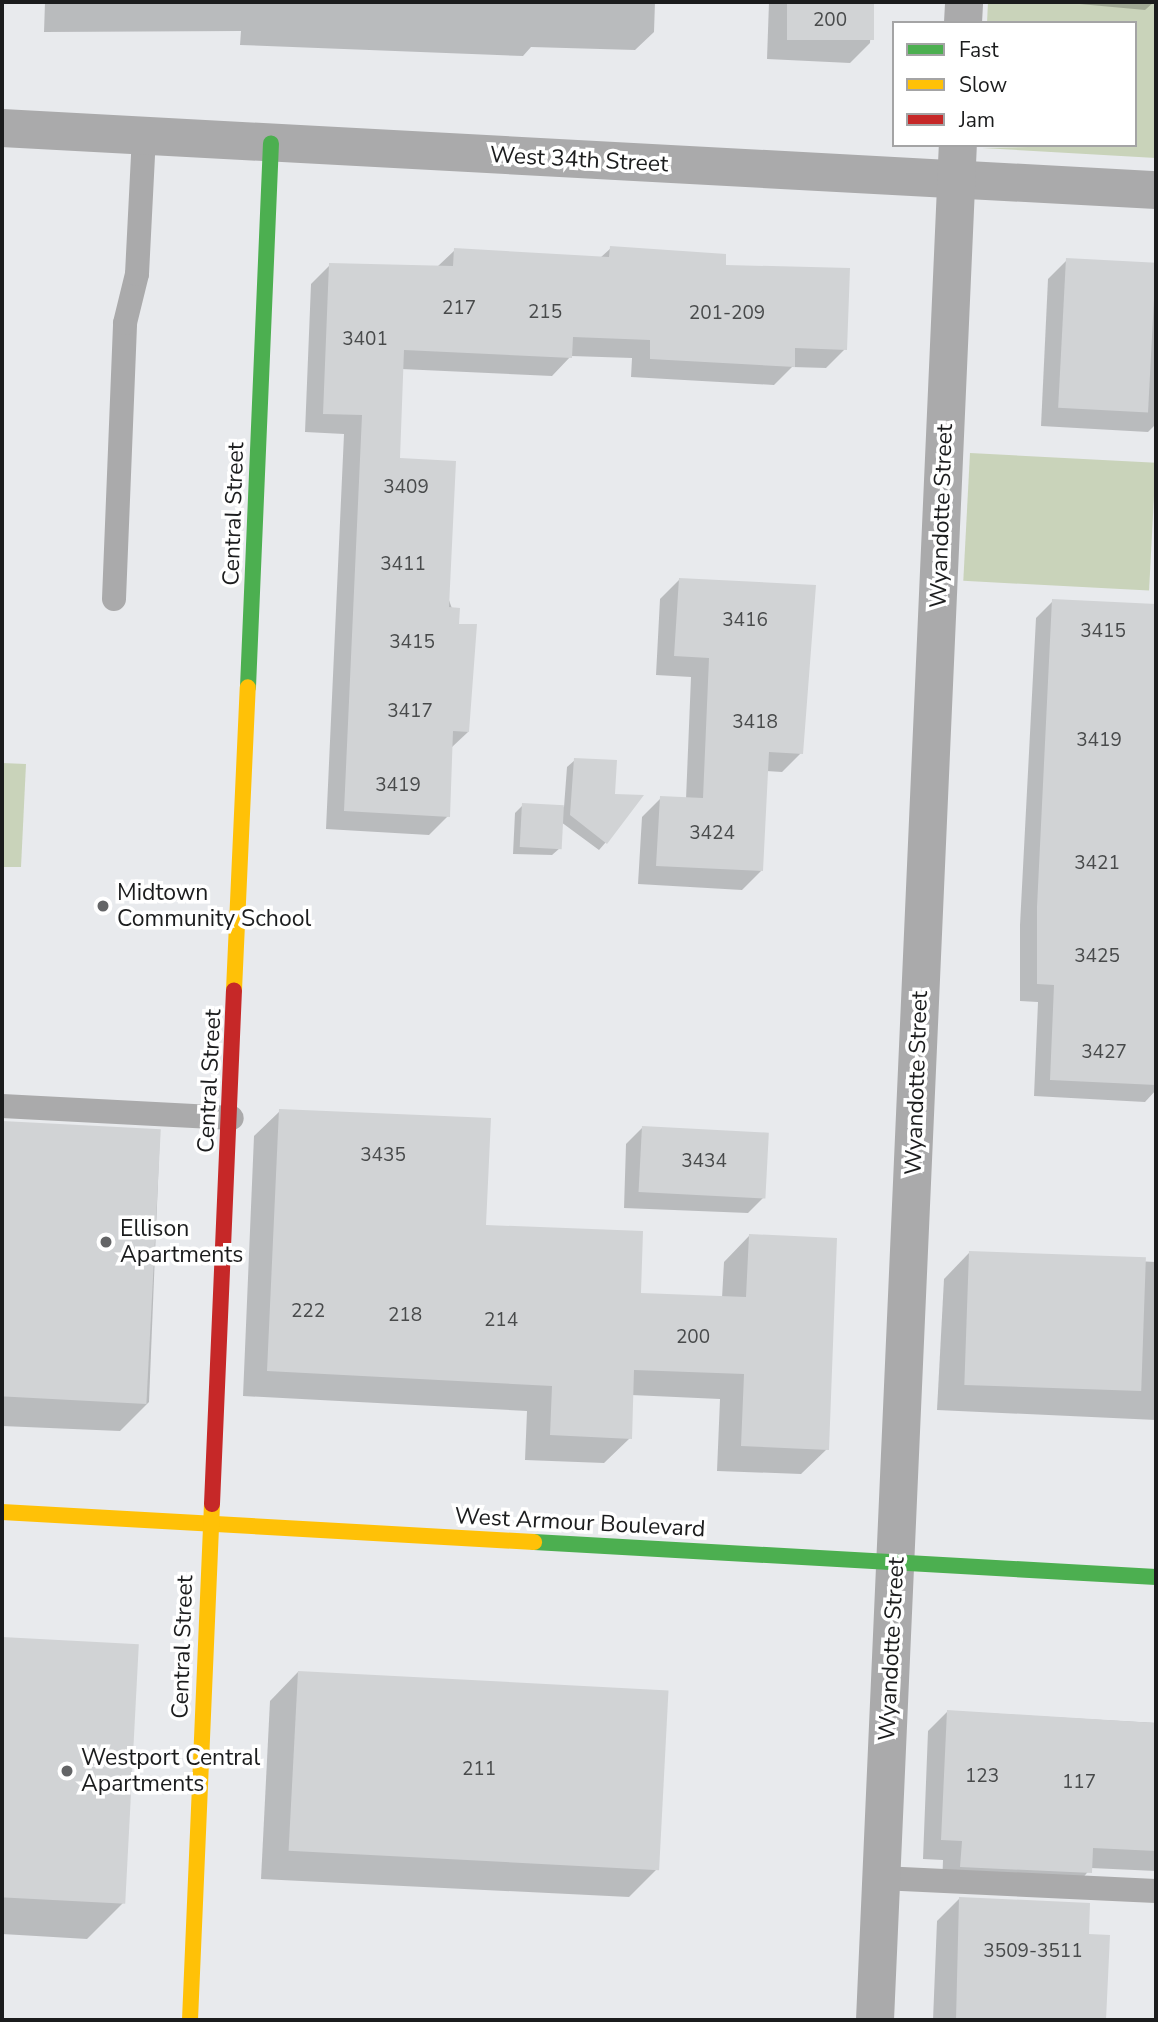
<!DOCTYPE html>
<style>
body{margin:0}
#map{position:relative;width:1158px;height:2022px;overflow:hidden;background:#e8eaed;font-family:"Nunito Sans",sans-serif}
div>[style]{position:absolute}
.green>*{inset:0;background:#c9d3ba;transform-origin:0 0}
.shadow>*{inset:0;background:#0003}
.building>*{inset:0;background:#d1d3d5;transform-origin:0 0}
.lane>*{height:24px;margin:-12px;padding:0 12px;transform-origin:12px;border-radius:12px;background:#aaaaab}
.street>*{height:38px;margin:-19px;padding:0 19px;transform-origin:19px;border-radius:19px;background:#aaaaab}
.fast>*{height:16px;margin:-8px;padding:0 8px;transform-origin:8px;border-radius:8px;background:#4caf50}
.slow>*{height:16px;margin:-8px;padding:0 8px;transform-origin:8px;border-radius:8px;background:#ffc107}
.jam>*{height:16px;margin:-8px;padding:0 8px;transform-origin:8px;border-radius:8px;background:#c62828}
.dots>*{width:19px;height:19px;translate:-50% -50%;box-sizing:border-box;border:4px solid #fff;border-radius:50%}
span{translate:-50% -50%;white-space:nowrap;text-align:center;line-height:1.15;-webkit-text-stroke:7px #fff;paint-order:stroke}
.number-label{font-size:19px;color:#484a4b}
.number-label span{-webkit-text-stroke-width:0}
.street-label{font-size:23px;color:#1b1c1d}
.poi-label{font-size:23px;color:#1b1c1d}
.left{translate:0 -50%;text-align:left}
.frame{position:absolute;inset:0;border:4px solid #1b1c1d;pointer-events:none}
.legend{position:absolute;left:892px;top:21px;width:245px;height:126px;box-sizing:border-box;background:#fff;border:2px solid #a4a4a5;margin:0;padding:9px 12px;list-style:none;font-size:21px;color:#1b1c1d}
.legend li{display:flex;align-items:center;gap:14px;height:35px}
.legend b{width:35px;border:2px solid #a4a4a5}
</style>
<div id="map">
<div class="green">
<i style="clip-path:polygon(988px 2px,1156px 4px,1156px 158px,982px 148px,1135px 145px,1135px 23px,987px 23px)"></i>
<i style="left:970px;top:453px;width:186px;height:128px;rotate:3deg"></i>
<i style="clip-path:polygon(2px 763px,26px 764px,21px 867px,2px 867px)"></i>
</div>
<div class="shadow">
<i style="clip-path:polygon(45px 2px,655px 2px,654px 32px,635px 50px,531px 47px,523px 56px,240px 45px,241px 31px,44px 32px)"></i>
<i style="clip-path:polygon(769px 2px,872px 2px,870px 43px,850px 63px,767px 59px)"></i>
<i style="clip-path:polygon(1058px 2px,1154px 2px,1145px 10px)"></i>
<i style="clip-path:polygon(611px 248px,724px 267px,845px 349px,826px 368px,792px 367px,774px 385px,631px 377px,632px 358px,571px 356px,552px 376px,401px 369px,398px 460px,458px 625px,468px 732px,451px 748px,448px 816px,429px 835px,326px 829px,344px 434px,305px 432px,311px 284px,330px 265px,437px 267px,455px 250px,600px 258px)"></i>
<i style="clip-path:polygon(1067px 260px,1156px 264px,1156px 424px,1148px 432px,1041px 426px,1048px 279px)"></i>
<i style="clip-path:polygon(679px 580px,814px 587px,801px 753px,782px 772px,766px 771px,761px 871px,742px 890px,638px 884px,642px 817px,661px 798px,686px 799px,691px 677px,656px 675px,660px 599px)"></i>
<i style="clip-path:polygon(1053px 601px,1156px 606px,1156px 1090px,1145px 1102px,1034px 1096px,1038px 1002px,1020px 1001px,1020px 925px,1036px 618px)"></i>
<i style="clip-path:polygon(575px 760px,606px 842px,599px 850px,561px 822px,560px 848px,552px 855px,513px 854px,515px 813px,523px 805px,564px 807px,567px 767px)"></i>
<i style="clip-path:polygon(280px 1111px,485px 1227px,639px 1295px,722px 1298px,724px 1262px,749px 1236px,827px 1449px,801px 1474px,717px 1471px,720px 1399px,631px 1395px,630px 1438px,604px 1463px,525px 1460px,527px 1411px,243px 1396px,254px 1136px)"></i>
<i style="clip-path:polygon(2px 1122px,160px 1131px,149px 1402px,120px 1431px,2px 1426px)"></i>
<i style="clip-path:polygon(642px 1128px,764px 1197px,748px 1213px,624px 1208px,626px 1144px)"></i>
<i style="clip-path:polygon(969px 1253px,1156px 1262px,1156px 1420px,937px 1410px,944px 1279px)"></i>
<i style="clip-path:polygon(2px 1639px,137px 1646px,123px 1903px,87px 1939px,2px 1934px)"></i>
<i style="clip-path:polygon(298px 1672px,658px 1868px,629px 1897px,261px 1879px,270px 1701px)"></i>
<i style="clip-path:polygon(948px 1711px,1156px 1723px,1156px 1871px,1091px 1868px,1071px 1892px,942px 1886px,943px 1860px,923px 1859px,928px 1731px)"></i>
<i style="clip-path:polygon(960px 1898px,1087px 1935px,1104px 2020px,1115px 2020px,933px 2020px,937px 1921px)"></i>
</div>
<div class="building">
<i style="left:787px;top:2px;width:87px;height:38px"></i>
<i style="clip-path:polygon(610px 246px,726px 254px,726px 265px,850px 268px,847px 350px,795px 348px,795px 367px,650px 359px,650px 340px,573px 337px,572px 358px,404px 350px,400px 458px,456px 461px,449px 607px,460px 608px,459px 624px,477px 624px,469px 732px,453px 731px,450px 817px,344px 811px,362px 415px,323px 414px,329px 263px,453px 266px,454px 248px,609px 257px)"></i>
<i style="left:1066px;top:258px;width:90px;height:150px;rotate:3deg"></i>
<i style="clip-path:polygon(679px 578px,816px 585px,803px 754px,769px 752px,763px 871px,656px 866px,660px 796px,703px 798px,709px 658px,674px 656px)"></i>
<i style="clip-path:polygon(1052px 599px,1156px 604px,1156px 1085px,1050px 1080px,1054px 985px,1037px 984px,1037px 907px)"></i>
<i style="clip-path:polygon(574px 758px,617px 760px,615px 794px,644px 795px,607px 844px,570px 815px)"></i>
<i style="left:522px;top:803px;width:42px;height:44px;rotate:3deg"></i>
<i style="clip-path:polygon(279px 1109px,491px 1118px,486px 1225px,643px 1231px,641px 1293px,746px 1297px,749px 1234px,837px 1238px,829px 1450px,741px 1446px,744px 1374px,634px 1370px,632px 1439px,550px 1435px,552px 1386px,267px 1371px)"></i>
<i style="left:2px;top:1121px;width:159px;height:275px;rotate:3deg"></i>
<i style="left:642px;top:1126px;width:127px;height:66px;rotate:3deg"></i>
<i style="left:969px;top:1251px;width:177px;height:134px;rotate:2deg"></i>
<i style="left:2px;top:1637px;width:137px;height:260px;rotate:3deg"></i>
<i style="left:298px;top:1671px;width:371px;height:180px;rotate:3deg"></i>
<i style="clip-path:polygon(947px 1710px,1156px 1723px,1156px 1851px,1093px 1848px,1092px 1873px,960px 1867px,962px 1841px,941px 1840px)"></i>
<i style="clip-path:polygon(959px 1897px,1090px 1903px,1089px 1934px,1110px 1935px,1106px 2020px,956px 2020px)"></i>
</div>
<div class="lane">
<i style="left:114px;top:599px;width:276px;rotate:-87.7deg"></i>
<i style="left:125px;top:323px;width:50px;rotate:-76.2deg"></i>
<i style="left:137px;top:274px;width:138px;rotate:-87.1deg"></i>
<i style="left:2px;top:1106px;width:230px;rotate:3deg"></i>
<i style="left:881px;top:1878px;width:275px;rotate:2.7deg"></i>
</div>
<div class="street">
<i style="left:963px;top:23px;width:21px;rotate:-87deg"></i>
<i style="left:2px;top:128px;width:1156px;rotate:3.08deg"></i>
<i style="left:875px;top:2020px;width:1877px;rotate:-87.47deg"></i>
</div>
<div class="fast">
<i style="left:248px;top:687px;width:544px;rotate:-87.58deg"></i>
<i style="left:534px;top:1542px;width:623px;rotate:3.22deg"></i>
</div>
<div class="slow">
<i style="left:234px;top:990px;width:303px;rotate:-87.4deg"></i>
<i style="left:2px;top:1512px;width:533px;rotate:3.23deg"></i>
<i style="left:190px;top:2020px;width:516px;rotate:-87.56deg"></i>
</div>
<div class="jam">
<i style="left:212px;top:1504px;width:514px;rotate:-87.55deg"></i>
</div>
<div class="dots">
<i style="left:103px;top:906px;background:#636466"></i>
<i style="left:106px;top:1242px;background:#636466"></i>
<i style="left:67px;top:1771px;background:#636466"></i>
</div>
<div class="number-label">
<span style="left:830px;top:21px">200</span>
<span style="left:459px;top:309px">217</span>
<span style="left:545px;top:313px">215</span>
<span style="left:727px;top:314px">201-209</span>
<span style="left:365px;top:340px">3401</span>
<span style="left:406px;top:488px">3409</span>
<span style="left:403px;top:565px">3411</span>
<span style="left:745px;top:621px">3416</span>
<span style="left:1103px;top:632px">3415</span>
<span style="left:412px;top:643px">3415</span>
<span style="left:410px;top:712px">3417</span>
<span style="left:755px;top:723px">3418</span>
<span style="left:1099px;top:741px">3419</span>
<span style="left:398px;top:786px">3419</span>
<span style="left:712px;top:834px">3424</span>
<span style="left:1097px;top:864px">3421</span>
<span style="left:1097px;top:957px">3425</span>
<span style="left:1104px;top:1053px">3427</span>
<span style="left:383px;top:1156px">3435</span>
<span style="left:704px;top:1162px">3434</span>
<span style="left:308px;top:1312px">222</span>
<span style="left:405px;top:1316px">218</span>
<span style="left:501px;top:1321px">214</span>
<span style="left:693px;top:1338px">200</span>
<span style="left:479px;top:1770px">211</span>
<span style="left:982px;top:1777px">123</span>
<span style="left:1079px;top:1783px">117</span>
<span style="left:1033px;top:1952px">3509-3511</span>
</div>
<div class="street-label">
<span style="left:579px;top:160px;rotate:3deg">West 34th Street</span>
<span style="left:234px;top:514px;rotate:-88deg">Central Street</span>
<span style="left:942px;top:516px;rotate:-88deg">Wyandotte Street</span>
<span style="left:210px;top:1081px;rotate:-87deg">Central Street</span>
<span style="left:917px;top:1083px;rotate:-88deg">Wyandotte Street</span>
<span style="left:580px;top:1523px;rotate:3deg">West Armour Boulevard</span>
<span style="left:183px;top:1647px;rotate:-88deg">Central Street</span>
<span style="left:892px;top:1649px;rotate:-87deg">Wyandotte Street</span>
</div>
<div class="poi-label">
<span class="left" style="left:117px;top:906px">Midtown<br>Community School</span>
<span class="left" style="left:120px;top:1242px">Ellison<br>Apartments</span>
<span class="left" style="left:81px;top:1771px">Westport Central<br>Apartments</span>
</div>
<div class="frame"></div>
<ul class="legend">
<li><b style="height:9px;background:#4caf50"></b>Fast</li>
<li><b style="height:9px;background:#ffc107"></b>Slow</li>
<li><b style="height:9px;background:#c62828"></b>Jam</li>
</ul>
</div>
